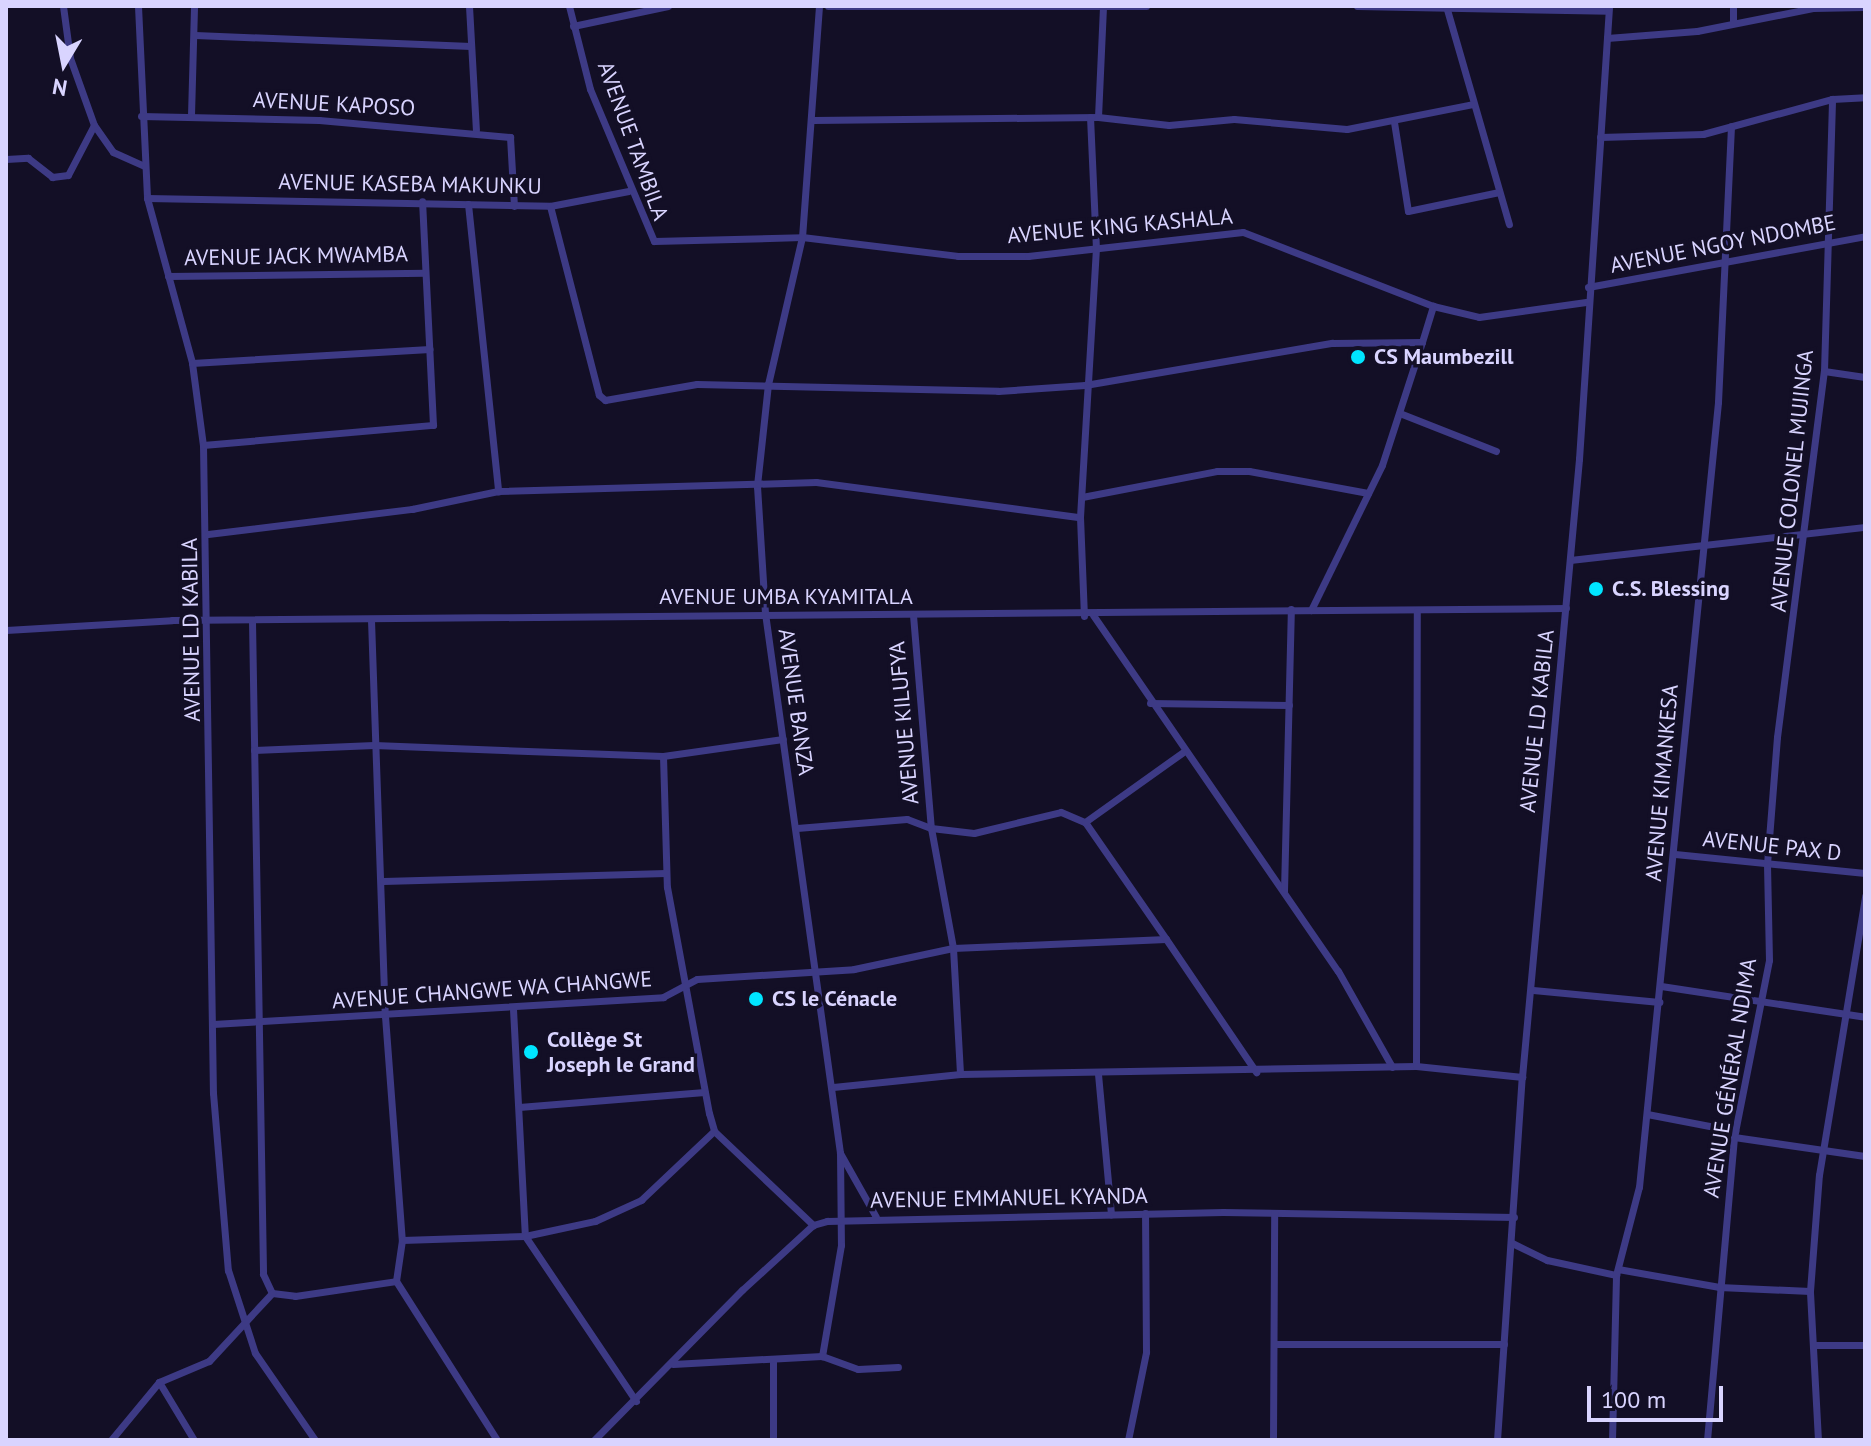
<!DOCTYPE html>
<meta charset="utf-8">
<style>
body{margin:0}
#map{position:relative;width:1871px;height:1446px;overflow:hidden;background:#130f26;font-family:"PT Sans",sans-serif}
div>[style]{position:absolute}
.street>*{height:7px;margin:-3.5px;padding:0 3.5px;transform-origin:3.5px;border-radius:3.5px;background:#3d3a85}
.rail>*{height:3px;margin-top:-1.5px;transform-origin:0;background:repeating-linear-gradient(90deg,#00e5ff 0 12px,transparent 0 22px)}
.dots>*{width:22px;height:22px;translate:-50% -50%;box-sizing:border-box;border:4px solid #130f26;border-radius:50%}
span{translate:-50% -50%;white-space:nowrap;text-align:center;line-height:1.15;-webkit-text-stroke:7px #130f26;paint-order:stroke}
.street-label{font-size:22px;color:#d9d4ff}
.poi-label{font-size:22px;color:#d9d4ff;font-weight:700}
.left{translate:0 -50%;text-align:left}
.frame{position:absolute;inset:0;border:8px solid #d9d4ff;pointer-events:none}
.north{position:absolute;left:24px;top:24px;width:80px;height:80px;-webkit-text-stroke:6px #130f26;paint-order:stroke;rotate:190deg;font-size:22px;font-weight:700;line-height:32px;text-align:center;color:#d9d4ff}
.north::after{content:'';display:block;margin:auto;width:28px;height:36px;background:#d9d4ff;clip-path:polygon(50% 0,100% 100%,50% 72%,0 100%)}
.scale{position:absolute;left:1587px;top:1386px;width:136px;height:36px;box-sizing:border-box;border:4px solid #d9d4ff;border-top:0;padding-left:10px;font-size:24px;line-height:28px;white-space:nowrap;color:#d9d4ff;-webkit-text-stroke:6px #130f26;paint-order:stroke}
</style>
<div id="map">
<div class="street">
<i style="left:63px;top:6px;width:52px;rotate:82.3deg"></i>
<i style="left:70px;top:58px;width:71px;rotate:70.3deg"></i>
<i style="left:94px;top:125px;width:33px;rotate:55deg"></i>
<i style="left:113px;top:152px;width:34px;rotate:24deg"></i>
<i style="left:138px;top:6px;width:192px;rotate:87.3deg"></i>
<i style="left:147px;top:198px;width:171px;rotate:74.7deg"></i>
<i style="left:192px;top:363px;width:83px;rotate:82.4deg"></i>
<i style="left:203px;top:445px;width:648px;rotate:89.12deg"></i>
<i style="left:213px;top:1093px;width:178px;rotate:85.2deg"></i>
<i style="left:228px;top:1270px;width:87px;rotate:72deg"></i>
<i style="left:255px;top:1353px;width:106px;rotate:55.4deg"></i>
<i style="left:469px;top:6px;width:124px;rotate:86.8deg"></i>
<i style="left:569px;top:6px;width:86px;rotate:75.8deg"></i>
<i style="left:590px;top:89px;width:165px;rotate:67.2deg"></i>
<i style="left:654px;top:241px;width:148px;rotate:-1.5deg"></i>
<i style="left:802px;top:237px;width:157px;rotate:6.9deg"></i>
<i style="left:958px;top:256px;width:70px"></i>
<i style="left:1028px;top:256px;width:216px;rotate:-6.4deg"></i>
<i style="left:1243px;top:232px;width:204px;rotate:21.3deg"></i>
<i style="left:819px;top:6px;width:232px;rotate:94.2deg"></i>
<i style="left:802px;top:237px;width:151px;rotate:103deg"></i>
<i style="left:768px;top:384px;width:103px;rotate:96.2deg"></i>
<i style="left:757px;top:486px;width:127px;rotate:86.4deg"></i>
<i style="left:765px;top:613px;width:545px;rotate:82.09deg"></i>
<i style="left:840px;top:1153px;width:92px;rotate:89.4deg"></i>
<i style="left:841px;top:1245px;width:113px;rotate:99.7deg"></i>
<i style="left:828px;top:6px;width:318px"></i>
<i style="left:1357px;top:6px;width:251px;rotate:1.1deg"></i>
<i style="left:1446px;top:6px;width:227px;rotate:73.9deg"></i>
<i style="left:1733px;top:22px;width:16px;rotate:-90deg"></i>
<i style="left:573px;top:26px;width:97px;rotate:-11.9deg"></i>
<i style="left:195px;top:35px;width:276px;rotate:2.3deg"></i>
<i style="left:1607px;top:38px;width:90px;rotate:-4.4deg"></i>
<i style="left:1697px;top:31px;width:118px;rotate:-11.2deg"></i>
<i style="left:1813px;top:8px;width:52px;rotate:-1.1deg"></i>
<i style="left:191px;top:115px;width:109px;rotate:-88.4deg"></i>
<i style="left:141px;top:116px;width:178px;rotate:1.3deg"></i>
<i style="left:319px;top:120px;width:192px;rotate:5.1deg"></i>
<i style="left:510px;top:137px;width:69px;rotate:86.7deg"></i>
<i style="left:1098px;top:117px;width:111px;rotate:-87.4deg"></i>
<i style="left:813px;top:120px;width:285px;rotate:-0.6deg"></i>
<i style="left:1098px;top:117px;width:71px;rotate:6.4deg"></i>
<i style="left:1169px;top:125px;width:65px;rotate:-5.3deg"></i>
<i style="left:1234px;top:119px;width:113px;rotate:5.1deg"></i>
<i style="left:1347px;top:129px;width:128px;rotate:-11.2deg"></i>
<i style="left:1394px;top:122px;width:90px;rotate:81.1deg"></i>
<i style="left:1408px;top:211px;width:93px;rotate:-11.8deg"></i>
<i style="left:1600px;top:137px;width:103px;rotate:-1.7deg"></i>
<i style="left:1703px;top:134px;width:134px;rotate:-15.2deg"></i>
<i style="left:1832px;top:99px;width:33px;rotate:-3deg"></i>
<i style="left:6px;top:159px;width:22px;rotate:-3deg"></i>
<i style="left:28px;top:158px;width:31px;rotate:38deg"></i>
<i style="left:52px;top:177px;width:16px;rotate:-7deg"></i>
<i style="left:68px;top:175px;width:56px;rotate:-62.5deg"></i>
<i style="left:147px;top:198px;width:403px;rotate:1.1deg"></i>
<i style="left:550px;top:206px;width:80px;rotate:-10.8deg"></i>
<i style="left:468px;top:204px;width:289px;rotate:84deg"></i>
<i style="left:550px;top:206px;width:195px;rotate:75.5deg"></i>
<i style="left:599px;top:395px;width:8px;rotate:40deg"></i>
<i style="left:605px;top:400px;width:93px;rotate:-9.9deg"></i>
<i style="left:697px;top:384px;width:301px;rotate:1.3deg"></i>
<i style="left:998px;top:391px;width:87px;rotate:-3.9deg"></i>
<i style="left:1085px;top:385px;width:251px;rotate:-9.7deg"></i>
<i style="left:1332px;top:343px;width:90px;rotate:-0.6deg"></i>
<i style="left:1422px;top:342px;width:38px;rotate:-73deg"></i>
<i style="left:1433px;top:306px;width:47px;rotate:13.4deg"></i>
<i style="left:1479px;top:317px;width:108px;rotate:-8deg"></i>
<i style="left:168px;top:276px;width:257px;rotate:-0.7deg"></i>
<i style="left:1588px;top:287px;width:282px;rotate:-10.4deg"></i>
<i style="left:192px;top:363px;width:238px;rotate:-3.4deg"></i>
<i style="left:1824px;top:371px;width:41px;rotate:8.3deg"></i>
<i style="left:1402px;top:414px;width:101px;rotate:21.5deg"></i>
<i style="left:203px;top:445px;width:231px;rotate:-5deg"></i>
<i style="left:433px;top:425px;width:224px;rotate:-92.8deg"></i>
<i style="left:1082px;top:497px;width:137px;rotate:-10.9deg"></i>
<i style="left:1217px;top:471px;width:32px"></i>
<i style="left:1249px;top:471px;width:121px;rotate:10.5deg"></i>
<i style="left:1080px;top:517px;width:99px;rotate:87.7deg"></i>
<i style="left:208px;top:534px;width:206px;rotate:-7deg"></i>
<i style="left:412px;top:509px;width:88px;rotate:-11.8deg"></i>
<i style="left:498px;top:491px;width:318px;rotate:-1.6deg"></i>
<i style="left:816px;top:482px;width:266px;rotate:7.6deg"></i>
<i style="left:1080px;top:517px;width:268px;rotate:-86.6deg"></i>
<i style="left:1096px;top:249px;width:132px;rotate:-92.6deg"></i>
<i style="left:1570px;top:560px;width:297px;rotate:-6.4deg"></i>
<i style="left:1311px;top:610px;width:161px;rotate:-63.9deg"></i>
<i style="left:1382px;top:465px;width:129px;rotate:-72deg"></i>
<i style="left:913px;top:615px;width:214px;rotate:85.2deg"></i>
<i style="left:931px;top:828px;width:43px;rotate:6.6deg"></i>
<i style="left:974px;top:833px;width:89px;rotate:-13.6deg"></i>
<i style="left:1061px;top:812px;width:26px;rotate:23deg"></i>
<i style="left:1093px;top:615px;width:432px;rotate:55.5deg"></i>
<i style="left:1338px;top:971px;width:110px;rotate:60.6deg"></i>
<i style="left:371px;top:620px;width:396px;rotate:88deg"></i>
<i style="left:385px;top:1016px;width:225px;rotate:85.7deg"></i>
<i style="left:252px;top:621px;width:653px;rotate:89.03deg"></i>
<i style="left:263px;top:1274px;width:21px;rotate:65deg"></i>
<i style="left:6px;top:630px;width:166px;rotate:-3.4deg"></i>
<i style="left:172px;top:620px;width:1394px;rotate:-0.49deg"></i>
<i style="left:1150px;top:703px;width:139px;rotate:0.8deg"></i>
<i style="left:254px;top:750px;width:120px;rotate:-2.4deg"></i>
<i style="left:374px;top:745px;width:289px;rotate:2.2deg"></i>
<i style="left:663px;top:756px;width:121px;rotate:-8.1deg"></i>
<i style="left:663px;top:756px;width:131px;rotate:88.3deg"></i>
<i style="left:667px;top:887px;width:230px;rotate:79.5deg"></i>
<i style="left:709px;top:1113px;width:19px;rotate:74deg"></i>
<i style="left:714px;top:1131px;width:137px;rotate:43.5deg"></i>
<i style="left:797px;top:828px;width:110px;rotate:-4.7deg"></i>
<i style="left:907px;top:819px;width:26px;rotate:21deg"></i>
<i style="left:931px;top:828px;width:122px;rotate:79.6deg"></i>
<i style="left:953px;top:948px;width:213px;rotate:-2.4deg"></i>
<i style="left:1166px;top:939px;width:161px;rotate:55.9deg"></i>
<i style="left:1675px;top:854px;width:191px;rotate:5.7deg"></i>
<i style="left:383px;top:881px;width:283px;rotate:-1.6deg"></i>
<i style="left:1284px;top:891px;width:282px;rotate:-88.6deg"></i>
<i style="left:1166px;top:939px;width:142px;rotate:-124.7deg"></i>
<i style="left:1085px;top:822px;width:120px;rotate:-35.5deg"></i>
<i style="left:1661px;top:986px;width:206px;rotate:8.6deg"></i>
<i style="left:1533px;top:990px;width:127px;rotate:5.4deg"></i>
<i style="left:513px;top:1009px;width:227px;rotate:87deg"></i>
<i style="left:525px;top:1236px;width:199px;rotate:56.1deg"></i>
<i style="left:213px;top:1024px;width:451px;rotate:-3.4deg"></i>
<i style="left:663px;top:997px;width:38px;rotate:-28deg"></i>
<i style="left:697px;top:979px;width:157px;rotate:-3.6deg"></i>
<i style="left:854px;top:969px;width:101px;rotate:-12deg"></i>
<i style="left:953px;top:948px;width:126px;rotate:86.8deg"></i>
<i style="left:1416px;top:1066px;width:455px;rotate:-89.9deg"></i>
<i style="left:1098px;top:1074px;width:141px;rotate:84.7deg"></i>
<i style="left:833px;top:1087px;width:128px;rotate:-5.8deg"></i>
<i style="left:960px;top:1074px;width:456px;rotate:-1deg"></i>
<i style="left:1416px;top:1066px;width:107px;rotate:5.9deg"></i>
<i style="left:519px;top:1107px;width:186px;rotate:-4.6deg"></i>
<i style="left:1647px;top:1114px;width:90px;rotate:10.9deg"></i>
<i style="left:1734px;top:1137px;width:132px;rotate:8.3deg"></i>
<i style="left:840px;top:1153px;width:73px;rotate:60.6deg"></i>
<i style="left:1512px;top:1243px;width:39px;rotate:26deg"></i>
<i style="left:1547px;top:1260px;width:71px;rotate:12.3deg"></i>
<i style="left:1618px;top:1269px;width:103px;rotate:10.1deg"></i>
<i style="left:1719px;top:1287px;width:91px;rotate:2.5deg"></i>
<i style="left:396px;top:1281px;width:188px;rotate:57.6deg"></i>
<i style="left:272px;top:1293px;width:23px;rotate:7deg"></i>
<i style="left:295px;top:1296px;width:102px;rotate:-8.4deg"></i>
<i style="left:396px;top:1281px;width:41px;rotate:-81.7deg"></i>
<i style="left:402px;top:1240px;width:123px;rotate:-1.9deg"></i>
<i style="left:525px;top:1236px;width:72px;rotate:-12.1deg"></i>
<i style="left:595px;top:1221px;width:51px;rotate:-24.5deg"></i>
<i style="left:641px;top:1200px;width:100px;rotate:-43.4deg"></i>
<i style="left:1277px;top:1344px;width:227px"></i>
<i style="left:1814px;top:1345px;width:51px"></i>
<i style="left:773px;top:1361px;width:79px;rotate:90deg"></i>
<i style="left:673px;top:1364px;width:149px;rotate:-3.1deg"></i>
<i style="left:822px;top:1356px;width:38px;rotate:20deg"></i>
<i style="left:858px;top:1369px;width:40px;rotate:-2.9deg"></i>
<i style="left:159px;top:1382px;width:68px;rotate:58.9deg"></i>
<i style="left:111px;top:1440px;width:75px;rotate:-50.4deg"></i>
<i style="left:159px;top:1382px;width:54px;rotate:-22.8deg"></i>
<i style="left:209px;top:1361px;width:93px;rotate:-47.2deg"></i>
<i style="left:594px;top:1440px;width:211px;rotate:-45.4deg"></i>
<i style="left:742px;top:1290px;width:96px;rotate:-42.5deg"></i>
<i style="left:813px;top:1225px;width:15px;rotate:-16deg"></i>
<i style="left:827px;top:1221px;width:396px;rotate:-1.3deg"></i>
<i style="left:1223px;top:1212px;width:291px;rotate:1deg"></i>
<i style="left:1128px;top:1440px;width:90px;rotate:-78.4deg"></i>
<i style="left:1146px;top:1352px;width:139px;rotate:-90.4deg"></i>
<i style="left:1273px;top:1440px;width:227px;rotate:-89.7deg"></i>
<i style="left:1497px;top:1440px;width:364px;rotate:-86.1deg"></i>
<i style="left:1522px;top:1077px;width:621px;rotate:-84.73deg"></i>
<i style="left:1579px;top:459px;width:454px;rotate:-86.2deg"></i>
<i style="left:1612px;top:1440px;width:165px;rotate:-88.6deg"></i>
<i style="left:1616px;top:1275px;width:91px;rotate:-75.4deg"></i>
<i style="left:1639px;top:1187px;width:789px;rotate:-84.25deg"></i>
<i style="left:1718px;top:402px;width:276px;rotate:-87.3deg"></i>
<i style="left:1707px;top:1440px;width:304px;rotate:-84.9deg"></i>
<i style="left:1734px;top:1137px;width:180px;rotate:-78.8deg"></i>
<i style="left:1769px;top:960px;width:96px;rotate:-91.2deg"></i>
<i style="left:1767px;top:864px;width:127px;rotate:-85.5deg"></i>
<i style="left:1777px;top:737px;width:369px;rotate:-82.7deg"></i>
<i style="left:1824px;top:371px;width:272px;rotate:-88.3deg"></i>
<i style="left:1818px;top:1440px;width:149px;rotate:-93.1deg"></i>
<i style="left:1810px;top:1291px;width:116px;rotate:-85.6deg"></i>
<i style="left:1819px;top:1175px;width:283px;rotate:-80.6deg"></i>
</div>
<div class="rail">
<i style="left:6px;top:1009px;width:58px;rotate:90deg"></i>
</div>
<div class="dots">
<i style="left:1358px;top:357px;background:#00e5ff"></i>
<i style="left:1596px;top:589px;background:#00e5ff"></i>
<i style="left:756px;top:999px;background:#00e5ff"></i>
<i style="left:531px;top:1052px;background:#00e5ff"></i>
</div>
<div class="street-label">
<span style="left:334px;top:104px;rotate:3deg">AVENUE KAPOSO</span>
<span style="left:633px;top:141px;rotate:70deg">AVENUE TAMBILA</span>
<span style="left:410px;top:184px;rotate:1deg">AVENUE KASEBA MAKUNKU</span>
<span style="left:1120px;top:226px;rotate:-5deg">AVENUE KING KASHALA</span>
<span style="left:1723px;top:244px;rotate:-11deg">AVENUE NGOY NDOMBE</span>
<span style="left:296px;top:256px;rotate:-1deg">AVENUE JACK MWAMBA</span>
<span style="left:1792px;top:481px;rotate:-84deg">AVENUE COLONEL MUJINGA</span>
<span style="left:786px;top:597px">AVENUE UMBA KYAMITALA</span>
<span style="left:191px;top:630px;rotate:-91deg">AVENUE LD KABILA</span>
<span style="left:796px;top:702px;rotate:82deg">AVENUE BANZA</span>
<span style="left:1537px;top:721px;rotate:-84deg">AVENUE LD KABILA</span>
<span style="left:904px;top:723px;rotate:-95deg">AVENUE KILUFYA</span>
<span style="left:1662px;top:783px;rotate:-85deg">AVENUE KIMANKESA</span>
<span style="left:1772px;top:846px;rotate:6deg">AVENUE PAX D</span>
<span style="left:492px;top:990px;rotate:-4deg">AVENUE CHANGWE WA CHANGWE</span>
<span style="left:1730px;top:1078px;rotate:-81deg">AVENUE GÉNÉRAL NDIMA</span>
<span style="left:1009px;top:1198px;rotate:-1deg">AVENUE EMMANUEL KYANDA</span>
</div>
<div class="poi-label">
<span class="left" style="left:1374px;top:357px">CS Maumbezill</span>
<span class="left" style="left:1612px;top:589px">C.S. Blessing</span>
<span class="left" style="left:772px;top:999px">CS le Cénacle</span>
<span class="left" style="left:547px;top:1052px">Collège St<br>Joseph le Grand</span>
</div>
<div class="frame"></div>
<div class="north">N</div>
<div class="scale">100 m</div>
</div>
